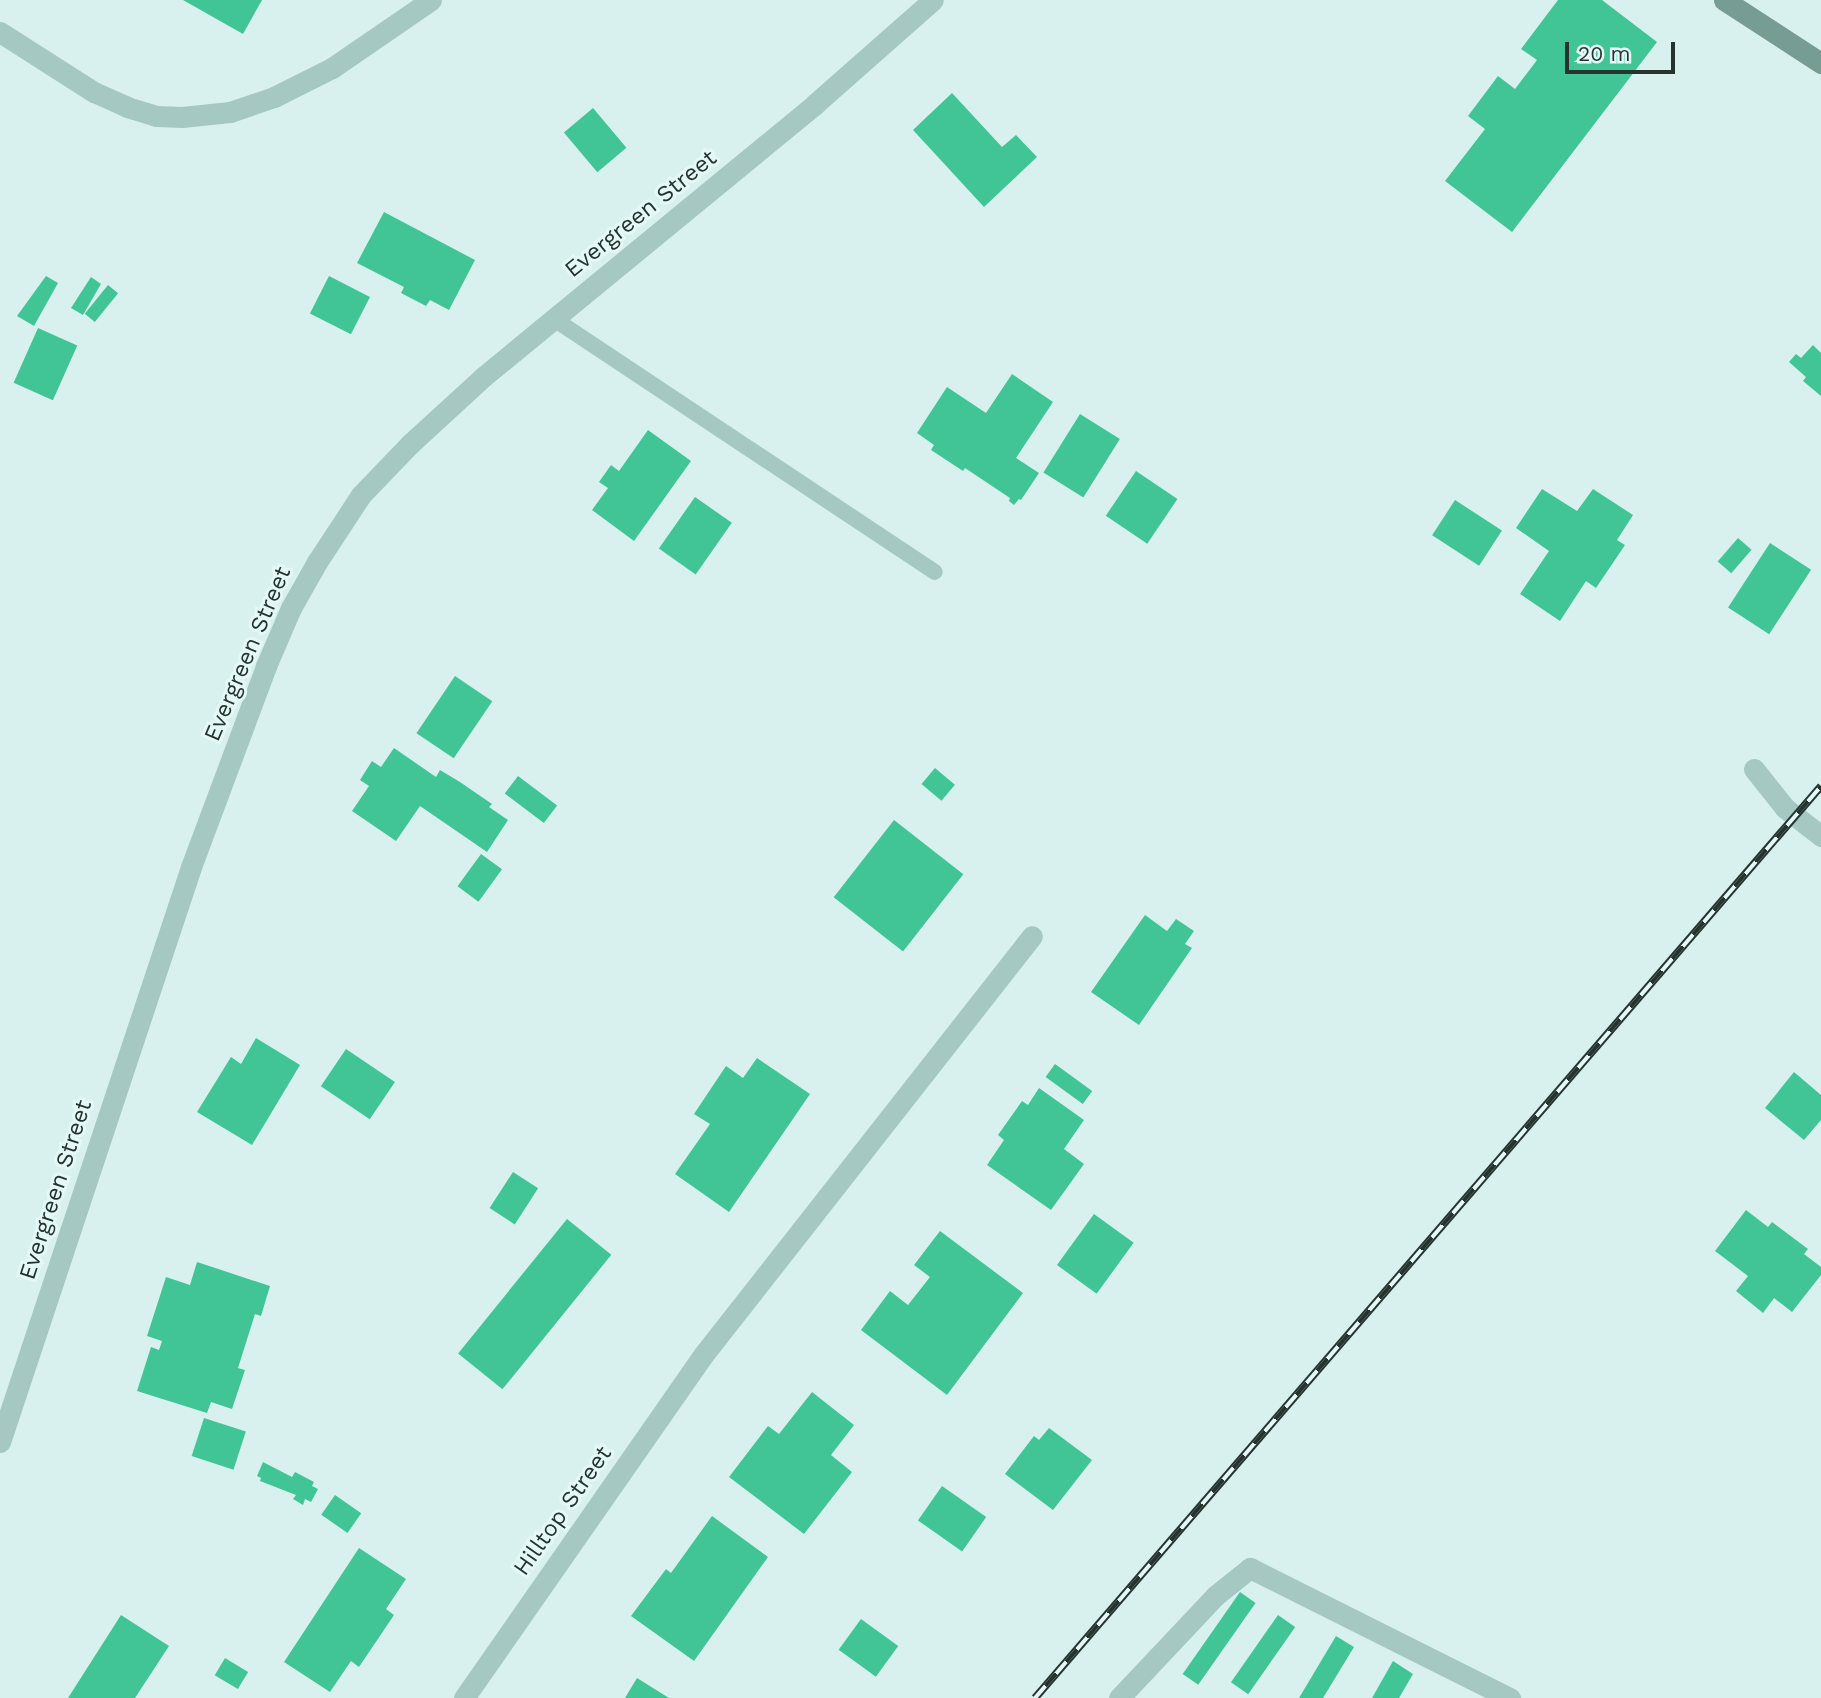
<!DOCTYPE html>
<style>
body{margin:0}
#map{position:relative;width:1821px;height:1698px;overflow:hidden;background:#d8f1ef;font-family:"Work Sans",sans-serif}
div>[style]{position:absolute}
.building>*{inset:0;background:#42c596;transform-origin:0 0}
.lane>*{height:16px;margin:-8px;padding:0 8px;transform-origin:8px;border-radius:8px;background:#a5c8c3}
.street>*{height:21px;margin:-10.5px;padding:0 10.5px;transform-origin:10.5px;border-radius:10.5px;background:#a5c8c3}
.secondary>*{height:21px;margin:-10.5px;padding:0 10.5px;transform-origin:10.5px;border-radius:10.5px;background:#769c93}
.rail>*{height:8px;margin-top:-4px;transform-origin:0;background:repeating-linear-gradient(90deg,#e4f9f7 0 16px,#263430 0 32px);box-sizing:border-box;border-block:2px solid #263430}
span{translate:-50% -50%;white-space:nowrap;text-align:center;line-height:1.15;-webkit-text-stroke:6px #e4f9f7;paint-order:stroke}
.street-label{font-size:23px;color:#263430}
.scale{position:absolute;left:1565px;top:42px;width:110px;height:32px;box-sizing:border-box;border:4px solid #263430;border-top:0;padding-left:9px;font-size:21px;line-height:24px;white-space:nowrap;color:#263430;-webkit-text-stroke:5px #e4f9f7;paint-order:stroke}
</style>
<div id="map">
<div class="building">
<i style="clip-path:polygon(183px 0,262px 0,243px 34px)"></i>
<i style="clip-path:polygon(1558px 0,1602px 0,1657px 42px,1512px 232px,1445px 181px,1485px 129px,1468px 116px,1498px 76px,1515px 89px,1537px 60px,1521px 49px)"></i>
<i style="clip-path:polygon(952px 93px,1002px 147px,1016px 135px,1037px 157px,984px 207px,913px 130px)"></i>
<i style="left:593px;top:108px;width:52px;height:38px;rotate:50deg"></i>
<i style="clip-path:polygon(384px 212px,475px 260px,449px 310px,430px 300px,426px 306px,401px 293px,404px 287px,357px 263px)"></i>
<i style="clip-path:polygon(46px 276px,58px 283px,34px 326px,17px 316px)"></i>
<i style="left:329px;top:276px;width:46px;height:42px;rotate:27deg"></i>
<i style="clip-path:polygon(91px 277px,101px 284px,83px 315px,71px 308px)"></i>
<i style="left:108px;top:285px;width:13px;height:37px;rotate:39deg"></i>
<i style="left:38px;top:328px;width:43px;height:60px;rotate:24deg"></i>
<i style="clip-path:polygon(1813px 345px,1821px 353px,1821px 396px,1803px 381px,1806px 377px,1789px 362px,1796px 354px,1801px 358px)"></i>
<i style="clip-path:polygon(1012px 374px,1053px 402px,1016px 458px,1039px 473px,1021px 500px,1019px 499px,1014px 505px,1009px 501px,1010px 498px,965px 468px,963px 471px,931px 450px,934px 445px,917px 433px,947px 387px,986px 413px)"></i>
<i style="left:1080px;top:414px;width:47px;height:69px;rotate:32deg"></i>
<i style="clip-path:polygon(648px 430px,691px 461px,634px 541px,592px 510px,608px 488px,599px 482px,611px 465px,619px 471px)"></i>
<i style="left:1136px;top:471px;width:50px;height:54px;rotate:34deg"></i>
<i style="clip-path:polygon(1542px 489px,1577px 511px,1593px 489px,1633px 515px,1617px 540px,1625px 545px,1596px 588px,1586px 581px,1560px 621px,1520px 594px,1549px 551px,1516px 528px)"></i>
<i style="left:695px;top:497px;width:45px;height:63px;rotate:35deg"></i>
<i style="left:1455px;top:500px;width:56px;height:42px;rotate:33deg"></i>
<i style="left:1738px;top:538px;width:18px;height:31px;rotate:41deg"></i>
<i style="left:1770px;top:543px;width:49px;height:77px;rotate:33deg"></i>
<i style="left:455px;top:676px;width:45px;height:69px;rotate:34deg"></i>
<i style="clip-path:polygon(394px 748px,436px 777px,440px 770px,460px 782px,492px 804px,489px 807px,508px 820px,487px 852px,420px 806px,396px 841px,352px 811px,369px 786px,360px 780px,372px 761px,381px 767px)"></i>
<i style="left:935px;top:768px;width:26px;height:21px;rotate:40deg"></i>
<i style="left:518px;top:776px;width:49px;height:22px;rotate:37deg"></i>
<i style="left:894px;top:820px;width:88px;height:98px;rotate:38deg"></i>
<i style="left:481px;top:854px;width:26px;height:40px;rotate:36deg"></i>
<i style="clip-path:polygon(1145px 915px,1167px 931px,1176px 919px,1194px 931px,1185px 944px,1192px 948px,1139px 1025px,1091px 992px)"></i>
<i style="clip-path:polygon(256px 1038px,300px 1065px,252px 1145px,197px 1112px,231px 1057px,241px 1064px)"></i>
<i style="left:346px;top:1049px;width:59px;height:45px;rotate:34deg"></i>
<i style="clip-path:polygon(757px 1058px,810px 1094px,729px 1212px,675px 1174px,710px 1124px,694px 1114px,726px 1066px,743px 1078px)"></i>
<i style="left:1055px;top:1064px;width:46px;height:16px;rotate:36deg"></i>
<i style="clip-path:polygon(1794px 1072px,1821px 1095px,1821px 1120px,1804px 1140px,1765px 1108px)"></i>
<i style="clip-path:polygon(1039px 1088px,1084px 1120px,1064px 1149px,1084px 1164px,1051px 1210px,987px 1165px,1004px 1140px,998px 1135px,1022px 1101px,1028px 1105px)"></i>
<i style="left:513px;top:1172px;width:30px;height:43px;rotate:33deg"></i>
<i style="clip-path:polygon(1746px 1210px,1768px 1227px,1772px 1222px,1808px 1249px,1804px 1254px,1821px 1267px,1821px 1275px,1792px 1312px,1774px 1298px,1763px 1313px,1736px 1291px,1748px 1276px,1715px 1251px)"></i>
<i style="left:1094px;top:1214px;width:49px;height:63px;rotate:36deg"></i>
<i style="left:567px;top:1219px;width:57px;height:173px;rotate:39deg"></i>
<i style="clip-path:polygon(940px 1231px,1023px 1293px,947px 1395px,861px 1330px,890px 1291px,908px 1305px,930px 1277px,914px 1265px)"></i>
<i style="clip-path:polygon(197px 1262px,270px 1286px,261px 1316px,255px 1314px,238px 1368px,245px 1370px,232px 1409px,211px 1402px,207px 1413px,137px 1391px,151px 1347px,159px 1350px,162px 1341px,147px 1336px,166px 1277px,190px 1285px)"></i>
<i style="clip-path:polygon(812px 1392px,854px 1425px,831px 1455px,852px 1472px,804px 1534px,729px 1477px,768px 1426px,779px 1434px)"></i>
<i style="left:204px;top:1418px;width:44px;height:40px;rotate:18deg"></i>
<i style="clip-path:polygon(1049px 1428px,1092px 1460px,1053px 1510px,1005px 1474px,1034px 1436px,1039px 1440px)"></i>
<i style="clip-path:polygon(263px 1462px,292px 1477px,295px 1472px,314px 1482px,312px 1486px,318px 1489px,311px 1502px,305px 1499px,303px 1505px,293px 1499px,296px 1495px,260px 1481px,261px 1478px,257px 1476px)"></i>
<i style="left:942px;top:1486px;width:54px;height:42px;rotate:35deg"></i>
<i style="left:335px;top:1495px;width:32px;height:24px;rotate:35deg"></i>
<i style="clip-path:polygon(712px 1516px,768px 1557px,694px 1661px,631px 1616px,666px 1569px,671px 1573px)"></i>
<i style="clip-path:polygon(359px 1548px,406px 1579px,386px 1609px,394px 1615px,359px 1667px,351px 1661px,330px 1692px,284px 1662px)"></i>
<i style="left:1240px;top:1592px;width:19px;height:100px;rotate:35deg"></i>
<i style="clip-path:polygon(121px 1615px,169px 1646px,135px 1698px,68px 1698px)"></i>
<i style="left:1278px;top:1615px;width:21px;height:82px;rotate:35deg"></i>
<i style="left:861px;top:1619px;width:46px;height:38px;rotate:36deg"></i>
<i style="clip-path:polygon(1336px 1636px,1354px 1647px,1323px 1698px,1299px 1698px)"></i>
<i style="left:225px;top:1658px;width:27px;height:20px;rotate:31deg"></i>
<i style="clip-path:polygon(1393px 1661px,1413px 1674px,1399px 1698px,1372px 1698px)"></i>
<i style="clip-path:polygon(637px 1678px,669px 1698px,625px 1698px)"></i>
</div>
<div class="lane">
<i style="left:554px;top:319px;width:457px;rotate:33.6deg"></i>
</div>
<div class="street">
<i style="left:0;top:32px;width:112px;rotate:32.6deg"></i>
<i style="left:94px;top:92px;width:36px;rotate:24deg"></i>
<i style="left:127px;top:107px;width:30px;rotate:17deg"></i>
<i style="left:156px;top:116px;width:26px;rotate:2deg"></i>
<i style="left:182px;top:117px;width:48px;rotate:-5.9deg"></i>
<i style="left:230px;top:112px;width:46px;rotate:-18.8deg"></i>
<i style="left:274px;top:97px;width:65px;rotate:-26.6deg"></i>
<i style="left:332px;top:68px;width:120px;rotate:-34.5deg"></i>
<i style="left:1754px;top:769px;width:50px;rotate:51.5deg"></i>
<i style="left:1785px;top:808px;width:46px;rotate:37.9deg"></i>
<i style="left:0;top:1442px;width:606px;rotate:-71.62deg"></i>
<i style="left:191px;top:867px;width:215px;rotate:-69.5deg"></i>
<i style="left:266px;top:666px;width:63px;rotate:-66.7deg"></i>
<i style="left:291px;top:608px;width:53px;rotate:-60.5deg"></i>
<i style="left:317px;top:562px;width:80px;rotate:-56.7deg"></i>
<i style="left:361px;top:495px;width:71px;rotate:-46.1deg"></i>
<i style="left:410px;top:444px;width:99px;rotate:-42.5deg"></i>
<i style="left:483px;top:377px;width:430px;rotate:-39.4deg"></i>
<i style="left:815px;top:104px;width:157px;rotate:-41.4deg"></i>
<i style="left:464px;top:1698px;width:419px;rotate:-55.1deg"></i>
<i style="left:704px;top:1354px;width:531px;rotate:-51.88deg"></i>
<i style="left:1119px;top:1698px;width:140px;rotate:-46.7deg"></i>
<i style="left:1215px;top:1596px;width:45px;rotate:-38.7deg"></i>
<i style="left:1250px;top:1568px;width:291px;rotate:26.6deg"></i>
</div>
<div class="secondary">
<i style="left:1724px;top:0;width:116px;rotate:33deg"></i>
</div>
<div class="rail">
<i style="left:1035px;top:1698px;width:1204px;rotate:-49.24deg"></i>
</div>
<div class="street-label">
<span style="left:641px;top:214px;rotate:-39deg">Evergreen Street</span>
<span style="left:248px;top:654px;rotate:-67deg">Evergreen Street</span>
<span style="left:56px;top:1190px;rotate:-72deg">Evergreen Street</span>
<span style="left:563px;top:1511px;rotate:-55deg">Hilltop Street</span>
</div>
<div class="scale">20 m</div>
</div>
